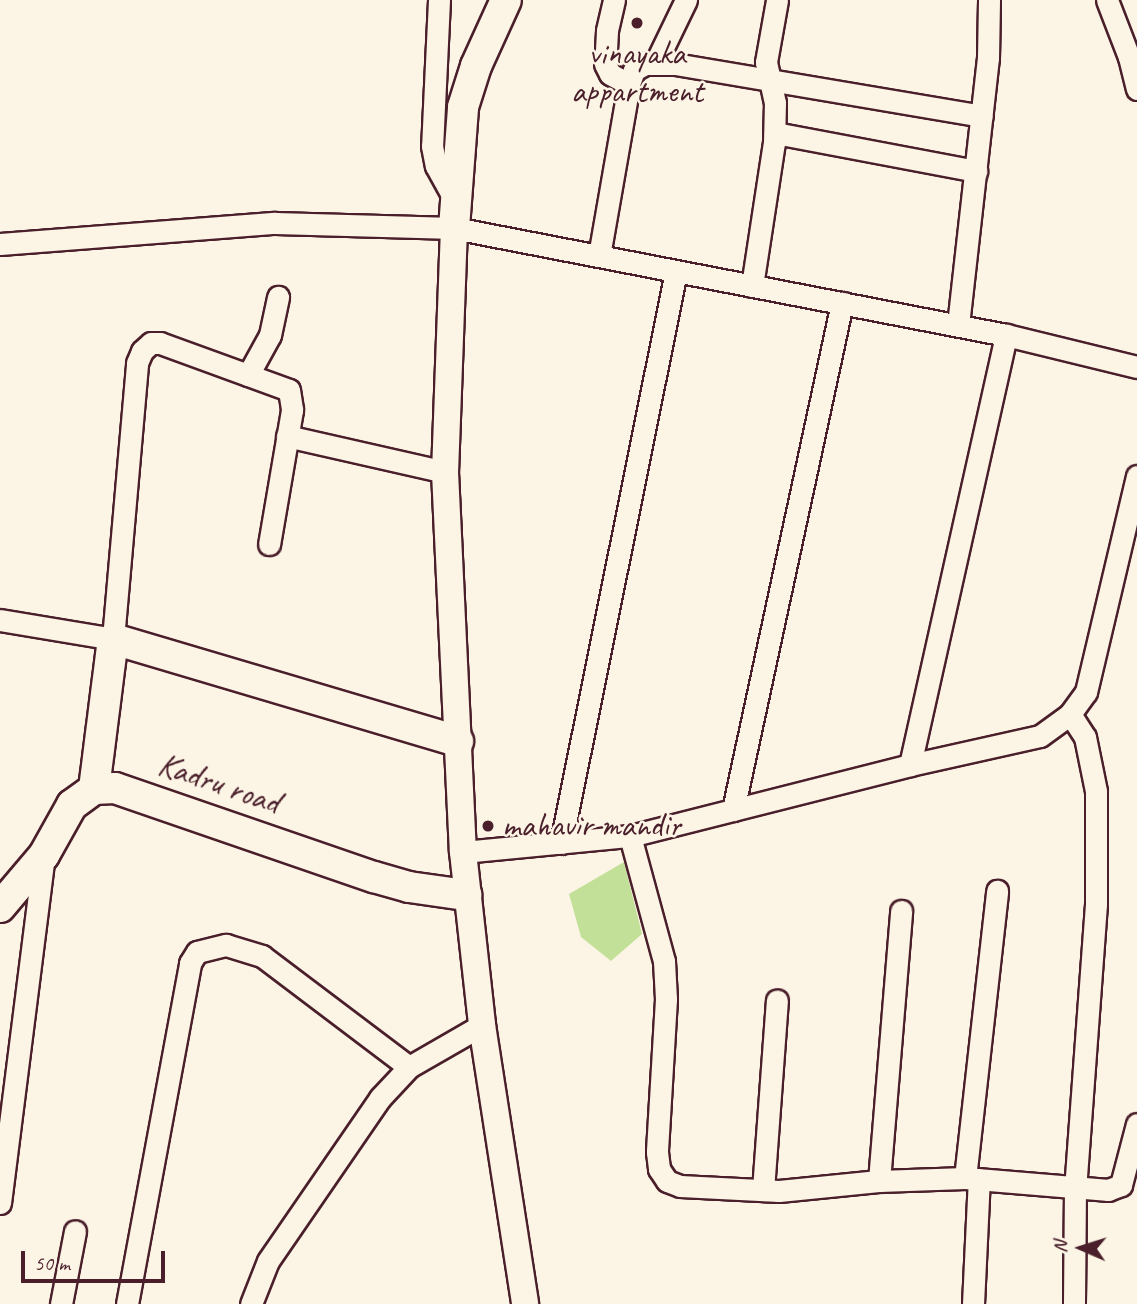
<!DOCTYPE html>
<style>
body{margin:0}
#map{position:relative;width:1137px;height:1304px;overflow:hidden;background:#fcf5e5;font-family:Caveat,sans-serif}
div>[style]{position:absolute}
.green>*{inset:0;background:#c3e098}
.roads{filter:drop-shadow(2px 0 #4a1f2b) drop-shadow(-2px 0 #4a1f2b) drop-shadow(0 2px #4a1f2b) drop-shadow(0 -2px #4a1f2b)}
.minor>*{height:21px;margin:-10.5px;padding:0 10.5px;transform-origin:10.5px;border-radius:10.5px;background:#fcf5e5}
.tertiary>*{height:26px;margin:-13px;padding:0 13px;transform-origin:13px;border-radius:13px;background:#fcf5e5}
.secondary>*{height:30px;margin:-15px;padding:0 15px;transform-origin:15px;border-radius:15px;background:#fcf5e5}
.dots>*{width:19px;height:19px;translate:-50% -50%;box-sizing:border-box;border:4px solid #fcf5e5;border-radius:50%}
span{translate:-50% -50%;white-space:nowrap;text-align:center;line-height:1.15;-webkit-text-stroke:5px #fcf5e5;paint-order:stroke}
.poi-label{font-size:33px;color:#4a1f2b}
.left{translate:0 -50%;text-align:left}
.street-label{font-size:33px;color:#4a1f2b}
.north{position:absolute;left:1046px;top:1213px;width:70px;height:70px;-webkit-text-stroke:5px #fcf5e5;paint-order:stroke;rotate:273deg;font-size:19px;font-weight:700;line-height:28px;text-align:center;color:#4a1f2b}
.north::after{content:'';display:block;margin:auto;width:24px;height:32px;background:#4a1f2b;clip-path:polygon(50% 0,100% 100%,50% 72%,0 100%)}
.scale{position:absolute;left:21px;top:1251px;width:144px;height:32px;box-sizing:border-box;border:4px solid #4a1f2b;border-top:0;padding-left:9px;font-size:21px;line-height:24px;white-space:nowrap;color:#4a1f2b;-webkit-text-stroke:5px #fcf5e5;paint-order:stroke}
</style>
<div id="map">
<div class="green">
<i style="clip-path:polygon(624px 862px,642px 934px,611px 961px,581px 937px,569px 894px)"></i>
</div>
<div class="roads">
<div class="minor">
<i style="left:439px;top:0;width:146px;rotate:92.7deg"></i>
<i style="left:432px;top:146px;width:20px;rotate:79deg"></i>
<i style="left:436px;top:166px;width:39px;rotate:61deg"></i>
<i style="left:614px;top:0;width:32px;rotate:103deg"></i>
<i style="left:607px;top:31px;width:33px;rotate:93deg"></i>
<i style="left:605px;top:64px;width:11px;rotate:63deg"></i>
<i style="left:610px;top:74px;width:21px;rotate:28deg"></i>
<i style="left:1107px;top:0;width:61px;rotate:68.9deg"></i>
<i style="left:1129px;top:57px;width:33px;rotate:76deg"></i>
<i style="left:656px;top:62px;width:69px;rotate:-64.2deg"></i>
<i style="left:775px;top:133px;width:205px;rotate:10.7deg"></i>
<i style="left:0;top:244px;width:276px;rotate:-4.4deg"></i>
<i style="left:275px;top:223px;width:179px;rotate:1.6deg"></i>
<i style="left:454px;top:228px;width:562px;rotate:10.97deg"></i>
<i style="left:1006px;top:335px;width:135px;rotate:13.7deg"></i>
<i style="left:599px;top:256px;width:175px;rotate:-80.1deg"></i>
<i style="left:629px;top:84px;width:15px;rotate:-70deg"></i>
<i style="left:634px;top:70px;width:13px;rotate:-29deg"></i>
<i style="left:645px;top:64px;width:30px"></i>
<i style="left:675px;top:64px;width:311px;rotate:9.6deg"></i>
<i style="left:752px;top:286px;width:145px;rotate:-81.3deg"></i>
<i style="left:774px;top:143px;width:40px;rotate:-88.6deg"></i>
<i style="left:775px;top:103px;width:42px;rotate:-102.4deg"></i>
<i style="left:766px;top:62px;width:63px;rotate:-79.9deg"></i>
<i style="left:958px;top:325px;width:269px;rotate:-83.6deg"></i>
<i style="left:988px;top:58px;width:58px;rotate:-89deg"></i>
<i style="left:248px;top:375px;width:46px;rotate:-61.2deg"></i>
<i style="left:270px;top:335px;width:39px;rotate:-78deg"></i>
<i style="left:287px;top:436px;width:162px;rotate:12.8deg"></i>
<i style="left:0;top:620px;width:115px;rotate:9.5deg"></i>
<i style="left:113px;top:639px;width:277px;rotate:-85deg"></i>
<i style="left:137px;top:363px;width:13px;rotate:-67deg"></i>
<i style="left:142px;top:351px;width:12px;rotate:-42deg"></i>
<i style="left:151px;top:343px;width:9px"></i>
<i style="left:160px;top:343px;width:137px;rotate:20deg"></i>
<i style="left:289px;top:390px;width:20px;rotate:81deg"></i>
<i style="left:292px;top:410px;width:136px;rotate:99.7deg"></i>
<i style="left:1070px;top:714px;width:27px;rotate:57deg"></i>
<i style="left:1085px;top:737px;width:55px;rotate:78.5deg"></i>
<i style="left:1096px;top:791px;width:113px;rotate:90deg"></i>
<i style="left:1096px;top:904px;width:285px;rotate:94.2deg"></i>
<i style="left:1075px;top:1188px;width:116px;rotate:90.5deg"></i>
<i style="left:910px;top:765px;width:441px;rotate:-77.4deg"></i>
<i style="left:733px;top:810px;width:519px;rotate:-77.87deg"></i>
<i style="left:630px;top:836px;width:130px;rotate:74.8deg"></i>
<i style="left:664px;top:961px;width:38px;rotate:87deg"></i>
<i style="left:666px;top:999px;width:153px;rotate:93.4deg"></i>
<i style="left:657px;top:1152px;width:17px;rotate:83deg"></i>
<i style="left:659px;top:1169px;width:14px;rotate:56deg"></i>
<i style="left:667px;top:1181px;width:14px;rotate:21deg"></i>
<i style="left:680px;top:1186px;width:99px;rotate:2.9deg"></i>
<i style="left:779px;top:1191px;width:100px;rotate:-5.7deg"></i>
<i style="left:879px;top:1181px;width:86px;rotate:-2deg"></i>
<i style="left:965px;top:1178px;width:144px;rotate:4.8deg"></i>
<i style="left:1108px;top:1190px;width:14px;rotate:-21deg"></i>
<i style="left:1121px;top:1185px;width:63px;rotate:-75.3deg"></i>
<i style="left:561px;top:843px;width:583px;rotate:-78.63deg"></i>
<i style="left:463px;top:852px;width:168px;rotate:-5.5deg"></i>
<i style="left:630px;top:836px;width:289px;rotate:-14.2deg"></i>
<i style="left:910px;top:765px;width:133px;rotate:-12.6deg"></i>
<i style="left:1040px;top:736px;width:37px;rotate:-36deg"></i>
<i style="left:1070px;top:714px;width:27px;rotate:-54deg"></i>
<i style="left:1086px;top:692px;width:222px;rotate:-76.7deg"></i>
<i style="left:965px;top:1178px;width:289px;rotate:-83.6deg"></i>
<i style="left:879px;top:1181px;width:271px;rotate:-85.3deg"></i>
<i style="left:763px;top:1190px;width:190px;rotate:-85.8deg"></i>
<i style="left:0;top:1203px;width:351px;rotate:-82.8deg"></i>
<i style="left:61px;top:1304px;width:74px;rotate:-79.1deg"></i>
<i style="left:127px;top:1304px;width:347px;rotate:-79.5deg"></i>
<i style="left:190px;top:963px;width:13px;rotate:-58deg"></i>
<i style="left:197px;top:952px;width:30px;rotate:-14deg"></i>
<i style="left:226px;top:945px;width:38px;rotate:17deg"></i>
<i style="left:262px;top:956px;width:184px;rotate:37.1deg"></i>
<i style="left:251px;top:1304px;width:46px;rotate:-68.4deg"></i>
<i style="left:268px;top:1261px;width:198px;rotate:-55.5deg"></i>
<i style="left:380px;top:1098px;width:42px;rotate:-46.9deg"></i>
<i style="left:409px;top:1067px;width:84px;rotate:-29.9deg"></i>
<i style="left:973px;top:1304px;width:125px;rotate:-87.3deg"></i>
</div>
<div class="tertiary">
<i style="left:454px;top:228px;width:244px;rotate:92.1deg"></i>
<i style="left:445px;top:472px;width:380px;rotate:87.3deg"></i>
<i style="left:463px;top:852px;width:174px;rotate:83.7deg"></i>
<i style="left:482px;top:1025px;width:282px;rotate:81.2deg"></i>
</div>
<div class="secondary">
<i style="left:454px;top:228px;width:121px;rotate:-85.7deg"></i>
<i style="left:463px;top:107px;width:43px;rotate:-72.4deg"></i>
<i style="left:476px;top:66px;width:72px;rotate:-65.6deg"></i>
<i style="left:94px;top:789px;width:151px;rotate:-82.8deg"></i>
<i style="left:113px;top:639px;width:360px;rotate:16.5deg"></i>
<i style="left:0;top:907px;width:68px;rotate:-49.8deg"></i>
<i style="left:44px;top:855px;width:57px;rotate:-60.8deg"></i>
<i style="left:72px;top:805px;width:27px;rotate:-36deg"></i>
<i style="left:94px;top:789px;width:21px;rotate:-3deg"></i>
<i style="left:115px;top:788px;width:274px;rotate:19deg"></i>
<i style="left:374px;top:877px;width:36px;rotate:16deg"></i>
<i style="left:409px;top:887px;width:58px;rotate:8deg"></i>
</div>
</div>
<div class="dots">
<i style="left:637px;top:23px;background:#4a1f2b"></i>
<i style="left:488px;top:826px;background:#4a1f2b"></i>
</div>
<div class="poi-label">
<span style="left:637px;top:73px">vinayaka<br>appartment</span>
<span class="left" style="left:502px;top:826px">mahavir mandir</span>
</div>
<div class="street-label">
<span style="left:219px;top:784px;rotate:19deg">Kadru road</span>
</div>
<div class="north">N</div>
<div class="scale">50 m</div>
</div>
